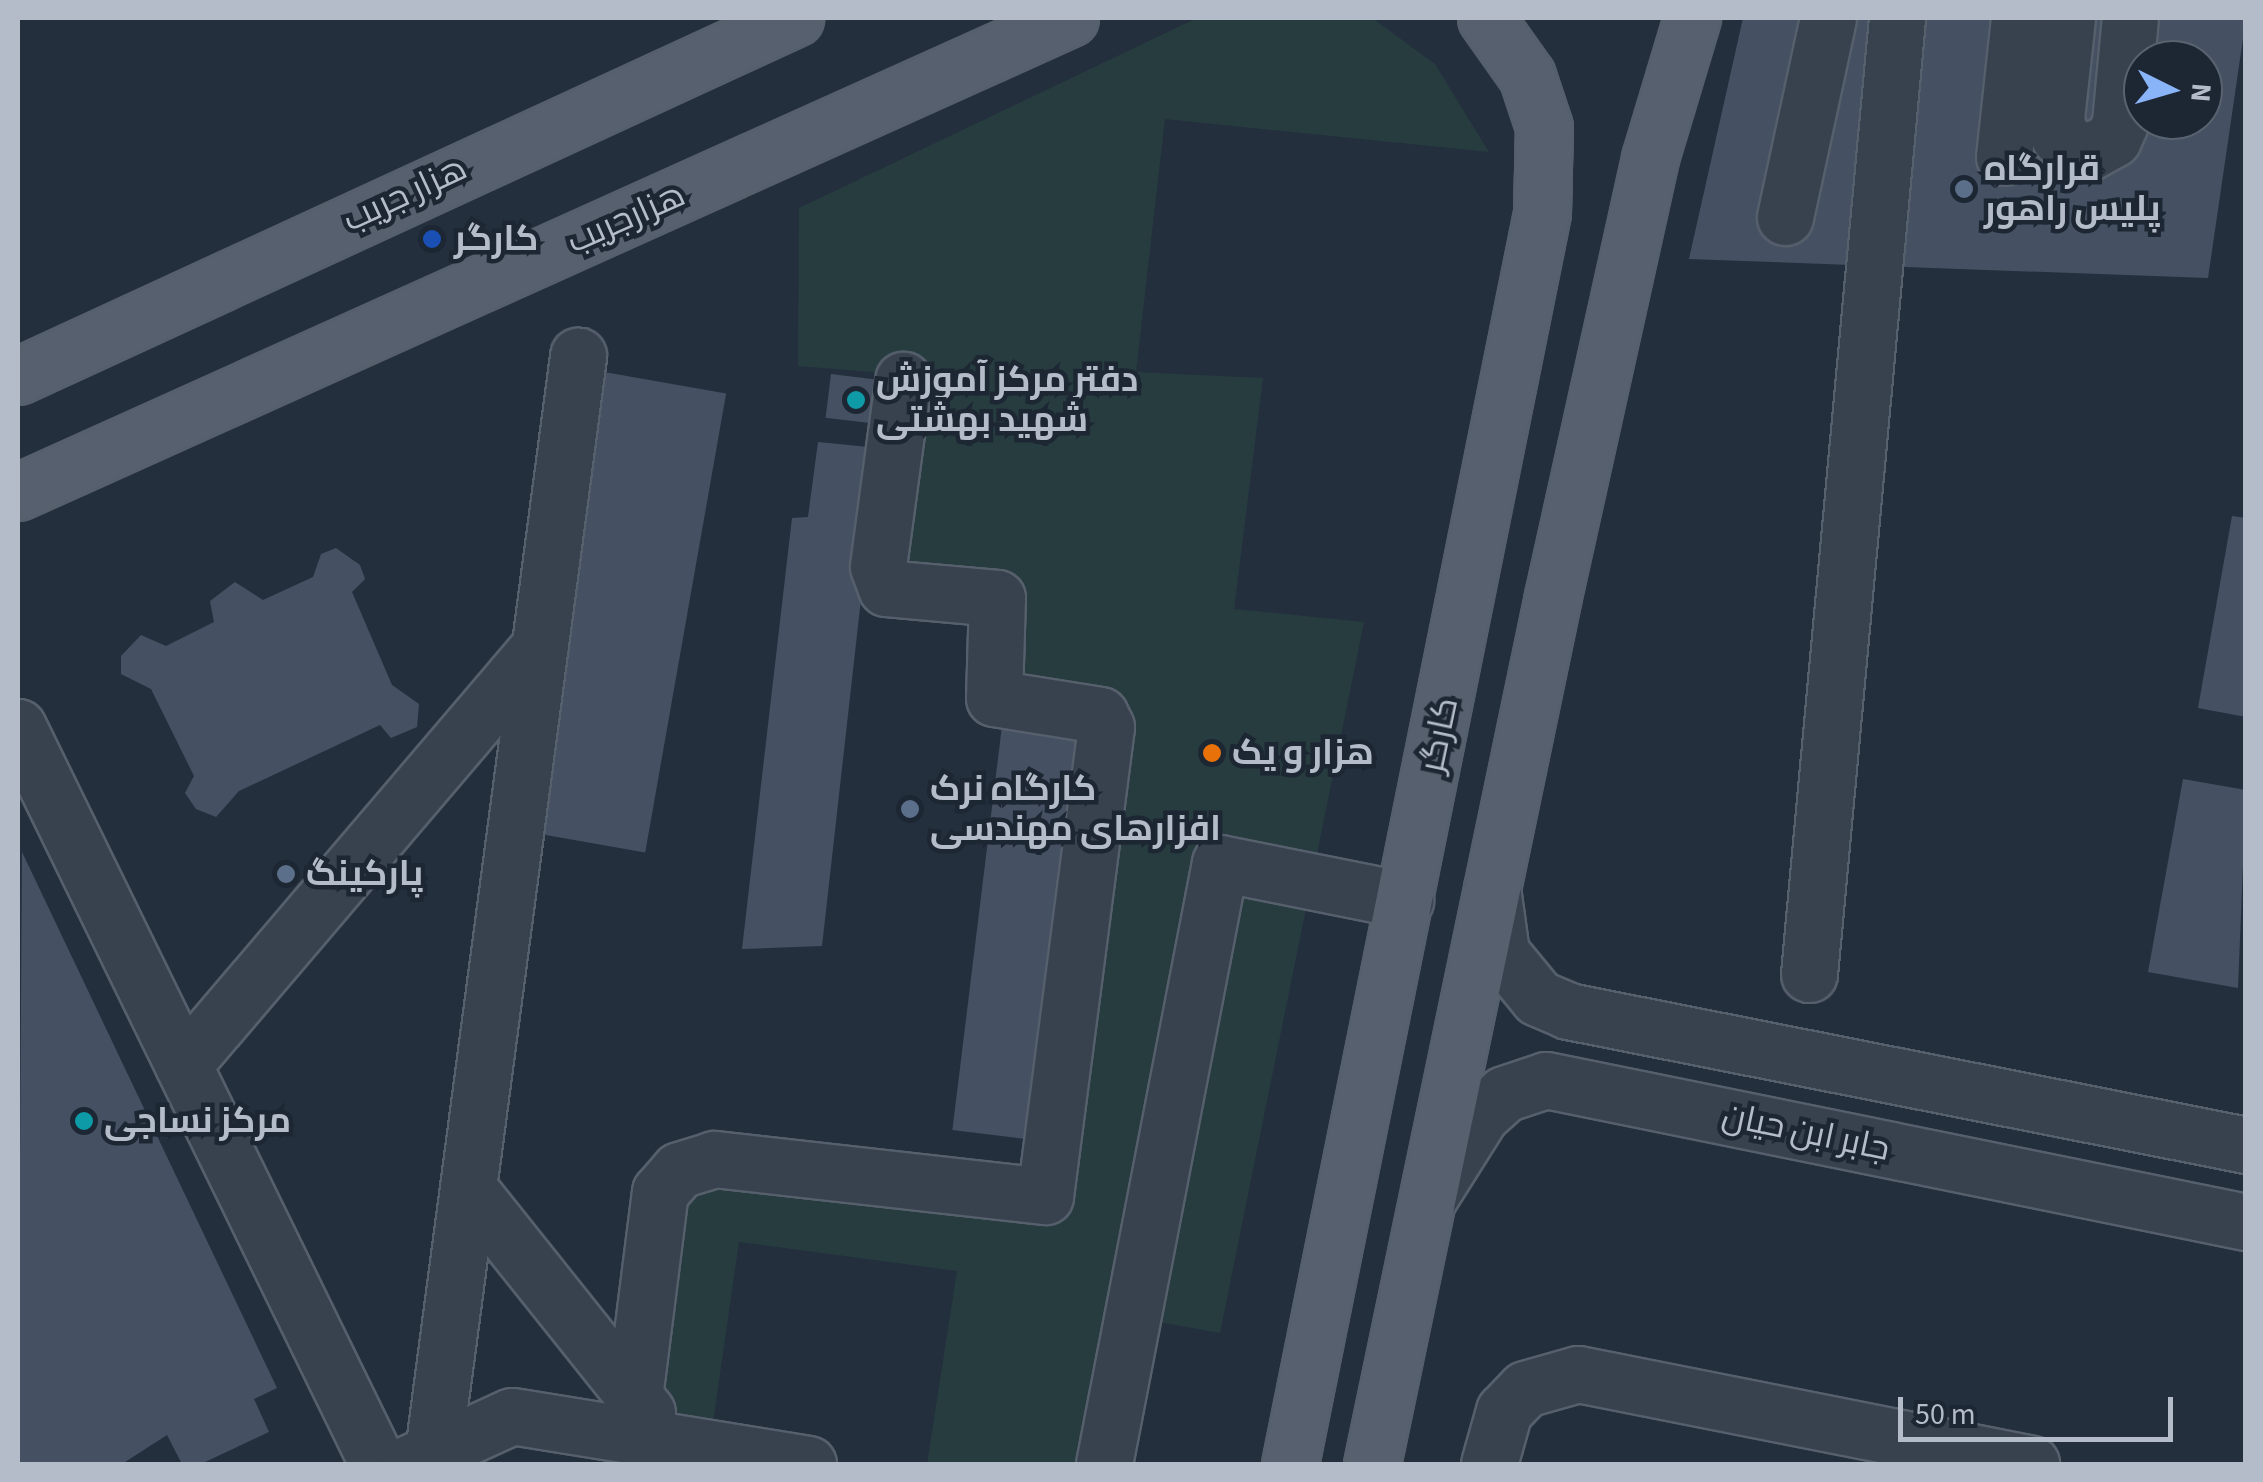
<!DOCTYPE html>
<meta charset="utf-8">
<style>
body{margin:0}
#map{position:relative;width:2263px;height:1482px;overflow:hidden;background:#242f3e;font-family:"Source Sans 3",Cairo,sans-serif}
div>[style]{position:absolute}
.green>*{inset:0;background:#263c3f}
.building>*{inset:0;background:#455162;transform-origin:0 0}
.roads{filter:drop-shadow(2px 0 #565f6c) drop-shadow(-2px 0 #565f6c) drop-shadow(0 2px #565f6c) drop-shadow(0 -2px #565f6c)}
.minor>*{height:55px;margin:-27.5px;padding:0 27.5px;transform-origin:27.5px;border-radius:27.5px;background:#38414e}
.major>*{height:55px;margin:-27.5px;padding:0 27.5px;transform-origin:27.5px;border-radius:27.5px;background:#56606e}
.dots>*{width:28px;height:28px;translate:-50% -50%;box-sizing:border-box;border:5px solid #1d2633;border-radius:50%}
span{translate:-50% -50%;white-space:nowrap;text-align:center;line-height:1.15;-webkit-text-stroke:9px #1d2633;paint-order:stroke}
.poi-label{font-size:35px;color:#b4bcc9;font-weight:700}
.left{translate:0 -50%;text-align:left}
.street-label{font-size:35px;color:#b4bcc9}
.frame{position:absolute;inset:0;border:20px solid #b4bcc9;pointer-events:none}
.north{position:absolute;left:2123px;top:40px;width:100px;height:100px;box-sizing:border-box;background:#1d2633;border:2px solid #59626f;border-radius:50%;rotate:95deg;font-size:28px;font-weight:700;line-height:40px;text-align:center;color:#b4bcc9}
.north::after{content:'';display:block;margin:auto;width:35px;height:45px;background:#8ab4f8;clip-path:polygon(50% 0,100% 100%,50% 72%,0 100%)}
.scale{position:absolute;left:1898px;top:1397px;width:275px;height:45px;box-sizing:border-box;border:5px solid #b4bcc9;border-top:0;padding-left:12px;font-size:30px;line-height:35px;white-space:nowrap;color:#b4bcc9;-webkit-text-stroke:8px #1d2633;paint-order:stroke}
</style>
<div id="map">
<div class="green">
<i style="clip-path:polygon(1197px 18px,1372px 18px,1435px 64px,1489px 152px,1165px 119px,1136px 372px,1263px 378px,1234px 609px,1364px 622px,1220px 1333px,1136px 1318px,1110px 1464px,927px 1464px,957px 1271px,739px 1242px,709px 1450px,637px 1402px,670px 1180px,1047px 1199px,1102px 716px,986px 703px,997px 607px,874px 593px,897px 374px,798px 366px,799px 208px)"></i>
</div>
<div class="building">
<i style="clip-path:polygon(evenodd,1743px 18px,2246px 18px,2208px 278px,1689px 259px,1743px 18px,2143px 60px,2203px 60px,2203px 120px,2143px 120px,2143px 60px)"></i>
<i style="left:604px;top:372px;width:124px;height:466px;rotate:10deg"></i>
<i style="left:831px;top:374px;width:55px;height:44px;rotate:7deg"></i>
<i style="clip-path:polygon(818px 442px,878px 448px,822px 946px,742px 949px,792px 518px,808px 517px)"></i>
<i style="clip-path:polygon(2232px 516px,2246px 518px,2246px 717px,2198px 708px)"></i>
<i style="clip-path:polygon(336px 548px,360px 565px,365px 579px,352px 592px,392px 685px,419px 704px,417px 727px,391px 738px,380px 725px,239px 791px,216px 817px,196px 809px,185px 793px,194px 776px,151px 689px,121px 674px,121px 656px,141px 635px,166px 646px,214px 622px,210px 601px,235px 582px,263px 600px,313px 577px,321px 554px)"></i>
<i style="left:1084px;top:731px;width:412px;height:82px;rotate:97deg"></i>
<i style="clip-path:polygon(2183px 779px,2246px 790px,2238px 988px,2148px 972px)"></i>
<i style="clip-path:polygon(22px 852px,277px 1388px,254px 1399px,269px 1432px,201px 1464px,182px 1464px,167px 1435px,122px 1464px,18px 1464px)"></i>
</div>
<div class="roads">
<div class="minor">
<i style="left:2067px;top:18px;width:100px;rotate:96.3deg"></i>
<i style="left:2056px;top:117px;width:20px;rotate:81deg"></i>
<i style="left:2059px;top:137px;width:32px;rotate:32deg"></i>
<i style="left:2086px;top:154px;width:31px;rotate:-29deg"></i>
<i style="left:2113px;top:139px;width:17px;rotate:-66deg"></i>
<i style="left:2120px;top:123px;width:105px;rotate:-84.6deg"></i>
<i style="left:2004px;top:157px;width:140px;rotate:-83.8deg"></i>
<i style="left:1785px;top:217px;width:204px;rotate:-77.8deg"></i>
<i style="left:18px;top:727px;width:820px;rotate:63.97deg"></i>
<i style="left:1492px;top:888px;width:66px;rotate:82.1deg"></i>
<i style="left:1501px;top:953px;width:58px;rotate:50.6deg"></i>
<i style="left:1538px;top:998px;width:33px;rotate:23deg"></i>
<i style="left:1568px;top:1011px;width:691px;rotate:11.18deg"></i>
<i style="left:1809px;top:974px;width:960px;rotate:-84.74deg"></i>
<i style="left:183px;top:1065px;width:550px;rotate:-49.57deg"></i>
<i style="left:468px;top:1188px;width:287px;rotate:51.4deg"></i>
<i style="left:1428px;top:1199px;width:99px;rotate:-57.8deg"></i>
<i style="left:1481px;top:1115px;width:31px;rotate:-42deg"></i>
<i style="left:1504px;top:1094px;width:44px;rotate:-18.4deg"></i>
<i style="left:1546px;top:1080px;width:714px;rotate:11.47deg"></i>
<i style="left:634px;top:1397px;width:207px;rotate:-82.8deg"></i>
<i style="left:660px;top:1192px;width:29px;rotate:-49deg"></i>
<i style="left:679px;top:1170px;width:37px;rotate:-17deg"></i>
<i style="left:714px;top:1159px;width:333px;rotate:6.4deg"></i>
<i style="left:1045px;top:1196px;width:473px;rotate:-82.6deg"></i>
<i style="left:1106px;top:727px;width:13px;rotate:-117deg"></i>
<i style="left:1100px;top:715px;width:107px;rotate:-170.9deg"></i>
<i style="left:994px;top:698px;width:100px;rotate:-88.3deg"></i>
<i style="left:997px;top:598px;width:111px;rotate:-174.9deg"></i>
<i style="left:886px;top:588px;width:23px;rotate:-110deg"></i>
<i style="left:878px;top:566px;width:188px;rotate:-82.3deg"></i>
<i style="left:433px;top:1452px;width:1106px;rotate:-82.46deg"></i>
<i style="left:407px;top:1464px;width:115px;rotate:-24.6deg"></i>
<i style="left:512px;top:1416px;width:300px;rotate:9.2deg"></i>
<i style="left:1104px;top:1464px;width:612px;rotate:-79.08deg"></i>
<i style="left:1220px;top:863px;width:189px;rotate:11.3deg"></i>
<i style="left:1489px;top:1464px;width:55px;rotate:-74.2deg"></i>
<i style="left:1504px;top:1411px;width:30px;rotate:-46deg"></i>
<i style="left:1525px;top:1389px;width:55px;rotate:-15.8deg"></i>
<i style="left:1578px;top:1374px;width:462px;rotate:11.2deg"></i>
</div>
<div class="major">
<i style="left:18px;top:376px;width:856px;rotate:-24.74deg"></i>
<i style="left:18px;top:492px;width:1154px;rotate:-24.25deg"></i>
<i style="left:1290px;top:1464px;width:1276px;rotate:-78.61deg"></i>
<i style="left:1542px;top:213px;width:86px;rotate:-88.7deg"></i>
<i style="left:1544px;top:127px;width:54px;rotate:-108.4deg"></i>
<i style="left:1527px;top:76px;width:71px;rotate:-125.3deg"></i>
<i style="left:1372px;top:1464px;width:887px;rotate:-78.22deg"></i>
<i style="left:1553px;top:596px;width:449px;rotate:-77.5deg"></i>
<i style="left:1650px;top:158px;width:146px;rotate:-73.3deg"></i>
</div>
</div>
<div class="dots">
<i style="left:1964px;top:189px;background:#5c6f8a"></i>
<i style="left:432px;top:239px;background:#1a4fb4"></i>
<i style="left:856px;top:400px;background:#0f9aa8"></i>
<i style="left:1212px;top:753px;background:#e8710a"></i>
<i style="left:910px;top:809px;background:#5c6f8a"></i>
<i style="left:286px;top:874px;background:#5c6f8a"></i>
<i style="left:84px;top:1121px;background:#0f9aa8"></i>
</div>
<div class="poi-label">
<span class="left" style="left:1984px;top:189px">قرارگاه<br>پلیس راهور</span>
<span class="left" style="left:454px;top:239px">کارگر</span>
<span class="left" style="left:876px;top:400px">دفتر مرکز آموزش<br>شهید بهشتی</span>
<span class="left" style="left:1232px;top:753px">هزار و یک</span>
<span class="left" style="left:930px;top:809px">کارگاه نرک<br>افزارهای مهندسی</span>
<span class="left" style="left:306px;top:874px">پارکینگ</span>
<span class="left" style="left:104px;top:1121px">مرکز نساجی</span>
</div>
<div class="street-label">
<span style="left:405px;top:194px;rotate:-25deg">هزار جریب</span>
<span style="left:626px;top:218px;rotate:-24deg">هزارجریب</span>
<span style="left:1439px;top:735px;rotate:-78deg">کارگر</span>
<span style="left:1806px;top:1132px;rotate:12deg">جابر ابن حیان</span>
</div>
<div class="frame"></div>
<div class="north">N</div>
<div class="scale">50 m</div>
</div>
